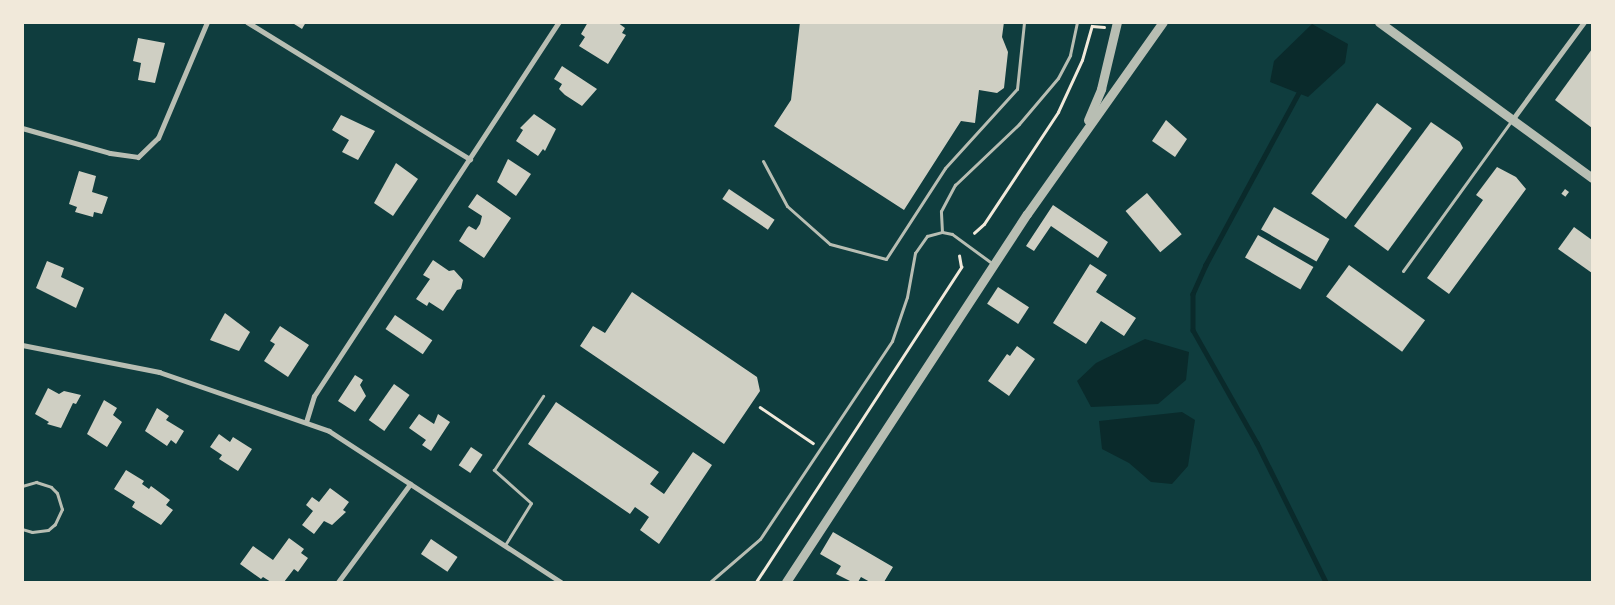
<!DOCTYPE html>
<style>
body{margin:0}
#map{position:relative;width:1615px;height:605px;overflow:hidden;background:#0f3d3e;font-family:Roboto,sans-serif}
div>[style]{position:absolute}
.water>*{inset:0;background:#0a2a2b}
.stream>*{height:4.5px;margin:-2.25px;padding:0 2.25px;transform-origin:2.25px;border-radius:2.25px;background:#0a2a2b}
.building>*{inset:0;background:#cfcfc3;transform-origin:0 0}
.path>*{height:2.5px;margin:-1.25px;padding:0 1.25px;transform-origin:1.25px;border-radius:1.25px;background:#f1e9da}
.service>*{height:3px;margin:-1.5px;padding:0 1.5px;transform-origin:1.5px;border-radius:1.5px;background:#b8beb3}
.minor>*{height:5px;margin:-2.5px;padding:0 2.5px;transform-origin:2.5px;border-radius:2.5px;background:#b8beb3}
.tertiary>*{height:9px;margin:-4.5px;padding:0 4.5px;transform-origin:4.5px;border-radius:4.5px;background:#b8beb3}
span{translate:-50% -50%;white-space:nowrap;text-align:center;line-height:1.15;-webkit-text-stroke:5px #f1e9da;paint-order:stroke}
.frame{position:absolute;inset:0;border:24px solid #f1e9da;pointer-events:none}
</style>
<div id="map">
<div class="water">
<i style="clip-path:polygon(1312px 24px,1348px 44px,1345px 63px,1308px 97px,1270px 82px,1274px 61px)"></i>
<i style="clip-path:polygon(1145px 339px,1189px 352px,1186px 380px,1158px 404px,1091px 407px,1077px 381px,1096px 363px)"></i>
<i style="clip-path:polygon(1182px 412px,1195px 420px,1188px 466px,1172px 484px,1151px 482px,1129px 463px,1102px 449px,1099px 421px)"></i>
</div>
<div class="stream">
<i style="left:1299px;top:93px;width:196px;rotate:118.4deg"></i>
<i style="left:1206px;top:265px;width:32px;rotate:114deg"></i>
<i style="left:1193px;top:294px;width:36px;rotate:90deg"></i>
<i style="left:1193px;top:330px;width:130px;rotate:60.5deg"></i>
<i style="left:1257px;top:443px;width:155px;rotate:63.6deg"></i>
</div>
<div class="building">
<i style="clip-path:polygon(291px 22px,306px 22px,302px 29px)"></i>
<i style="clip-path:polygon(588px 22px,617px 22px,625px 28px,622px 33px,626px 35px,608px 64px,579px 46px,585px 37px,581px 34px)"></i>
<i style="clip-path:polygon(800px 22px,1004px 22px,1002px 37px,1008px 52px,1004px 88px,997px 93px,979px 90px,975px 123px,961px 121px,904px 210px,774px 126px,791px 100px)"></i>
<i style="clip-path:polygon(138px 38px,165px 43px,155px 83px,138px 80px,141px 63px,133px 61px)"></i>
<i style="clip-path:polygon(1592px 49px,1592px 128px,1555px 100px)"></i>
<i style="clip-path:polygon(562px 66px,597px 89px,582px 106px,565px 95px,559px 89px,562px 84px,554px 79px)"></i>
<i style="left:1377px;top:103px;width:43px;height:112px;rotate:36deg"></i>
<i style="clip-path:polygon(534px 114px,556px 129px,545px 151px,543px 149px,538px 156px,516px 141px,523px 130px,520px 128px)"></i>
<i style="clip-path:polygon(341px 115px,375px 131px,358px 160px,342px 152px,349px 140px,332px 130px)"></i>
<i style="clip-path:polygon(1166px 120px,1187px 139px,1175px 157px,1152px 141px)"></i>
<i style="clip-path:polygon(1431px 122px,1460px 142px,1463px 148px,1388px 251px,1354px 226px)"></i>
<i style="clip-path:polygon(508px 159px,531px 174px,516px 196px,497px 182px)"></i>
<i style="clip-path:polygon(396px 163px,418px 179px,393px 216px,374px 203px)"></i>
<i style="clip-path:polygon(1497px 167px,1516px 177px,1526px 189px,1449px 294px,1427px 278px,1483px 200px,1476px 195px)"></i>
<i style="clip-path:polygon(79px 171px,96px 176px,92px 192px,108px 197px,102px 214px,94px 212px,93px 217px,75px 212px,77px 207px,69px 204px)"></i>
<i style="left:729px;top:189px;width:55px;height:12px;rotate:34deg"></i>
<i style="left:1565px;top:189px;width:5px;height:6px;rotate:37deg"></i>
<i style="left:1147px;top:193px;width:54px;height:28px;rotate:50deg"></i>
<i style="clip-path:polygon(477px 194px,511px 218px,484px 258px,459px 241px,467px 228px,469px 226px,476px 230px,480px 224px,482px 216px,468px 207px)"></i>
<i style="clip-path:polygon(1053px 205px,1108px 242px,1098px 258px,1051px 226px,1034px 251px,1026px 246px)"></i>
<i style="left:1274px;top:207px;width:64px;height:26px;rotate:30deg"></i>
<i style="clip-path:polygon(1574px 227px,1592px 240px,1592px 273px,1558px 249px)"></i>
<i style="left:1258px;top:235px;width:64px;height:26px;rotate:30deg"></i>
<i style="clip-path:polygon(433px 260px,449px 271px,454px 270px,463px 280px,461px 289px,457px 290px,443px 311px,429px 302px,427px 306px,416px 299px,430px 279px,423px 275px)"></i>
<i style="clip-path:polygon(47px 261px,64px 268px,61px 277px,84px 288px,76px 308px,36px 288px)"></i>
<i style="clip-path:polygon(1090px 264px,1107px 275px,1096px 292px,1136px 318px,1124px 336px,1101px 321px,1086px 344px,1053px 323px)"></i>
<i style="left:1349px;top:265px;width:94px;height:39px;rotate:36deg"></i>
<i style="left:998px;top:287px;width:37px;height:20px;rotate:33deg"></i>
<i style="clip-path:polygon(632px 292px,757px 377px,760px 391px,724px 444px,580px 346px,593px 326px,605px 333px)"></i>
<i style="clip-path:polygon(225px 313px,250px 332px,239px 351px,210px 340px)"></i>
<i style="left:395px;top:315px;width:45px;height:17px;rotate:34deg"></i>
<i style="clip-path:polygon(280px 326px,309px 345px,288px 377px,264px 361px,275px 344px,270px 341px)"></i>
<i style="clip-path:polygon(1017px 346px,1035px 359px,1009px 396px,988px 381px,1007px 354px,1010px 356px)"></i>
<i style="clip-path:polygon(355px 375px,363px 380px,360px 385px,366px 396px,355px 412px,338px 401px)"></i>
<i style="left:394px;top:384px;width:19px;height:44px;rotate:35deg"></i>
<i style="clip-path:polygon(48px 388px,59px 394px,64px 391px,81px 395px,76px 404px,73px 403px,61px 428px,47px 424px,49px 422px,35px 414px)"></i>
<i style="clip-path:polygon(104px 400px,117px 408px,113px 415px,122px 422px,107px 447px,87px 434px)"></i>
<i style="clip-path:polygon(556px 402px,659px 472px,650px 484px,664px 494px,693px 452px,712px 465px,659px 544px,640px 530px,649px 517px,635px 507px,630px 514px,528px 444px)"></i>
<i style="clip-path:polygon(157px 408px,169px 416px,166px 420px,184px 431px,176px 444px,171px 440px,167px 446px,145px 431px)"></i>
<i style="clip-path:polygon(419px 414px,434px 424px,438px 414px,450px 422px,431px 451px,422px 445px,426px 440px,409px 428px)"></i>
<i style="clip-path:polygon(219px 434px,230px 442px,233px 437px,252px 449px,238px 471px,219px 459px,222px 455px,210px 447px)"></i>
<i style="left:471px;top:447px;width:14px;height:22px;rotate:34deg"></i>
<i style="clip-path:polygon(126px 470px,144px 481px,142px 484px,149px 489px,151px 486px,170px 500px,166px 505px,173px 510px,161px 525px,132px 507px,135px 502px,114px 489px)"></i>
<i style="clip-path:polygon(330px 488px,349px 502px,343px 510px,346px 512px,332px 525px,324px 521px,314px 534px,302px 525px,313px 511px,306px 505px,312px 497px,319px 502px)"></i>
<i style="clip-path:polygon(833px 532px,893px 567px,884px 582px,870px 582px,861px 577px,858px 582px,852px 582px,836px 574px,841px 566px,820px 554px)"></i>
<i style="clip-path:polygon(289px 538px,304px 549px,301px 553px,308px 558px,298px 572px,294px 569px,284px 582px,271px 582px,263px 577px,261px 579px,240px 564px,253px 546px,273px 560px)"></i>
<i style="left:431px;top:539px;width:32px;height:18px;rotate:34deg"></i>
</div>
<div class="path">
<i style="left:974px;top:233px;width:13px;rotate:-42deg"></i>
<i style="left:984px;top:224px;width:134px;rotate:-56.5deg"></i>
<i style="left:1058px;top:112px;width:57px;rotate:-65.2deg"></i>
<i style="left:1082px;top:60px;width:35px;rotate:-74deg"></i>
<i style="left:1092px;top:26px;width:12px;rotate:5deg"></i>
<i style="left:760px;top:407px;width:64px;rotate:34.2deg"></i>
<i style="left:756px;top:582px;width:376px;rotate:-56.9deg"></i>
<i style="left:961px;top:267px;width:11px;rotate:-100deg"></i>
</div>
<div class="service">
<i style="left:763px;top:161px;width:51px;rotate:61.9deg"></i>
<i style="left:787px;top:206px;width:57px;rotate:41.5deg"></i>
<i style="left:830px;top:244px;width:58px;rotate:15deg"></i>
<i style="left:886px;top:259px;width:108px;rotate:-57deg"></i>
<i style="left:945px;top:168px;width:107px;rotate:-47.7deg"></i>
<i style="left:1017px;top:89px;width:67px;rotate:-84deg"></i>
<i style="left:993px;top:264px;width:51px;rotate:-143.8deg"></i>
<i style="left:952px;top:234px;width:10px;rotate:-169deg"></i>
<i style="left:942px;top:232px;width:21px;rotate:-93deg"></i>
<i style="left:941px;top:211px;width:30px;rotate:-62deg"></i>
<i style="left:955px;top:185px;width:88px;rotate:-43.6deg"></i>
<i style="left:1019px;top:124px;width:60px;rotate:-49.7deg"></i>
<i style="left:1058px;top:78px;width:26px;rotate:-62deg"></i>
<i style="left:1070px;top:55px;width:34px;rotate:-78deg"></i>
<i style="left:1403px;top:271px;width:186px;rotate:-54.2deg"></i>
<i style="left:22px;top:486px;width:15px;rotate:-16deg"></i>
<i style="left:36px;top:482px;width:16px;rotate:18deg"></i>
<i style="left:51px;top:487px;width:8px;rotate:45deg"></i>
<i style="left:57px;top:493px;width:17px;rotate:73deg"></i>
<i style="left:62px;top:509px;width:17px;rotate:115deg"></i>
<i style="left:55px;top:524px;width:9px;rotate:139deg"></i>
<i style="left:48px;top:530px;width:16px;rotate:173deg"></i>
<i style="left:32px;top:532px;width:10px;rotate:-163deg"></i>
<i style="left:505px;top:545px;width:49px;rotate:-58.2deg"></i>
<i style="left:531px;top:503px;width:50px;rotate:-138.3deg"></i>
<i style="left:494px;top:470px;width:89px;rotate:-56.5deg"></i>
<i style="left:710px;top:582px;width:66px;rotate:-40.7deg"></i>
<i style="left:760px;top:539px;width:238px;rotate:-56.3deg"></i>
<i style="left:892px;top:341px;width:46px;rotate:-71.2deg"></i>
<i style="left:907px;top:297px;width:45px;rotate:-79.7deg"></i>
<i style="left:915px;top:253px;width:21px;rotate:-55deg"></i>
<i style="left:927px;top:236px;width:16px;rotate:-15deg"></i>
</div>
<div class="minor">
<i style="left:247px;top:22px;width:262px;rotate:31.6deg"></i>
<i style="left:1512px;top:120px;width:122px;rotate:-53.7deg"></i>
<i style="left:22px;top:128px;width:91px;rotate:15.9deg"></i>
<i style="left:110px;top:153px;width:28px;rotate:8deg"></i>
<i style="left:138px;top:157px;width:28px;rotate:-44deg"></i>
<i style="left:158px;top:138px;width:126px;rotate:-67.1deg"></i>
<i style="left:22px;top:345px;width:140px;rotate:11.1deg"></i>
<i style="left:159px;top:372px;width:180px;rotate:19.1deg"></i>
<i style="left:329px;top:431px;width:277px;rotate:33.1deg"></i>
<i style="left:306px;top:422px;width:27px;rotate:-73deg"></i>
<i style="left:314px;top:396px;width:447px;rotate:-56.8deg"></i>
<i style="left:338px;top:582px;width:122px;rotate:-53.7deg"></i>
</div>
<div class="tertiary">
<i style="left:1379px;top:22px;width:264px;rotate:36.2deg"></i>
<i style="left:1088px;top:120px;width:34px;rotate:-67deg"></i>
<i style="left:1101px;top:89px;width:69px;rotate:-76.6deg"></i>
<i style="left:786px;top:582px;width:440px;rotate:-56.8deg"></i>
<i style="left:1027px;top:214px;width:235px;rotate:-54.7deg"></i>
</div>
<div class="frame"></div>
</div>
